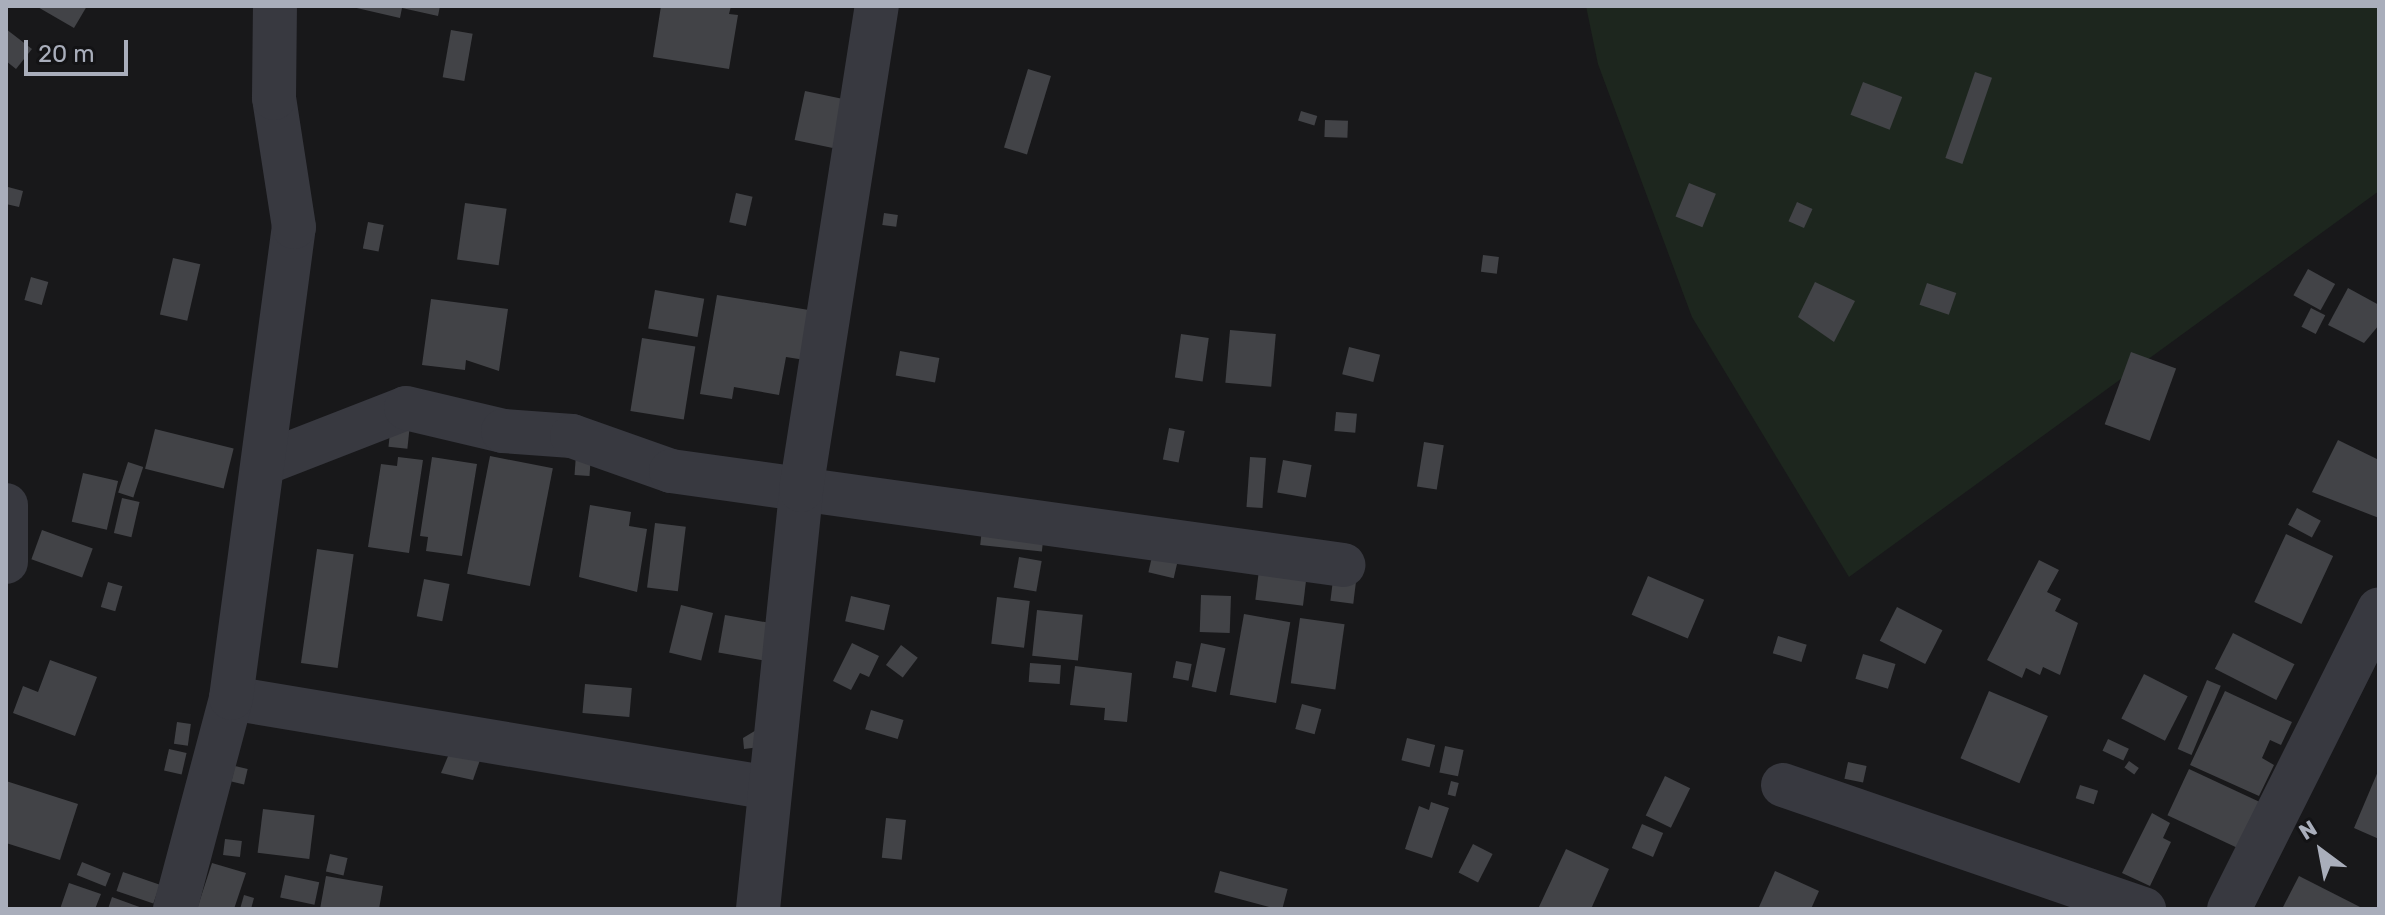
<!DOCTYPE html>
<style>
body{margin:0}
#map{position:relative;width:2385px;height:915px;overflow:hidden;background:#18181a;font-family:Rubik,sans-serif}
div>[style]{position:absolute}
.green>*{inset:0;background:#1d261e}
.building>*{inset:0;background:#424347;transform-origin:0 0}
.minor>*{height:44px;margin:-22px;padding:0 22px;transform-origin:22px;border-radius:22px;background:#383940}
span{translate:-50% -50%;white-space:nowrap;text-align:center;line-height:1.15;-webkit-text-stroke:6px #131315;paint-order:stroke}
.frame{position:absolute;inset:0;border:8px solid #a9aebb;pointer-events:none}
.north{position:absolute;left:2281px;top:811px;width:80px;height:80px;-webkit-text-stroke:6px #131315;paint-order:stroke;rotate:328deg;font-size:22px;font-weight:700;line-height:32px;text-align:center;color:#a9aebb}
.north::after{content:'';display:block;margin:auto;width:28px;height:36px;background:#a9aebb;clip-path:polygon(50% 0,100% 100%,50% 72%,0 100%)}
.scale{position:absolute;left:24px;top:40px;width:104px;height:36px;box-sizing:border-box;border:4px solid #a9aebb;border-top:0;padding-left:10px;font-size:24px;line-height:28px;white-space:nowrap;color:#a9aebb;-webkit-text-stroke:6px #131315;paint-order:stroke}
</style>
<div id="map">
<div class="green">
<i style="clip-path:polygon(1586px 6px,2379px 6px,2379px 191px,1849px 577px,1692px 317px,1598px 64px)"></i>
</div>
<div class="building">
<i style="clip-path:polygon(36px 6px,87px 6px,74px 28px)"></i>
<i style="clip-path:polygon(348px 6px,440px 6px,438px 16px,402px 8px,400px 18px)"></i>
<i style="clip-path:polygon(661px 6px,731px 6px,729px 14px,738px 15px,729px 69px,653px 57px)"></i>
<i style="clip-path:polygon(6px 29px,32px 49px,16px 69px,6px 61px)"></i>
<i style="left:451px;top:30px;width:22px;height:48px;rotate:10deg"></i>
<i style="left:1028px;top:69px;width:24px;height:82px;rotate:17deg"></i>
<i style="left:1975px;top:72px;width:18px;height:91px;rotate:19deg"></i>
<i style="left:1863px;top:82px;width:42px;height:35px;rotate:21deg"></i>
<i style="left:805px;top:91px;width:39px;height:50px;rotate:12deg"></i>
<i style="left:1301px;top:111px;width:17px;height:10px;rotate:17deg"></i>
<i style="left:1325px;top:120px;width:23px;height:17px;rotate:2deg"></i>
<i style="left:1689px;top:183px;width:29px;height:36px;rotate:22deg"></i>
<i style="clip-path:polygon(8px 187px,23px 191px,19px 207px,6px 204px)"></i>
<i style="left:736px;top:193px;width:17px;height:30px;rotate:13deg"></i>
<i style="left:1797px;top:202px;width:17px;height:21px;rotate:24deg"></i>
<i style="left:465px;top:203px;width:42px;height:57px;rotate:8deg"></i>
<i style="left:884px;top:213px;width:14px;height:12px;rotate:8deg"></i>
<i style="left:368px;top:222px;width:16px;height:27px;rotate:11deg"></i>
<i style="left:1483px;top:255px;width:16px;height:17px;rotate:7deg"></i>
<i style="left:173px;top:258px;width:28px;height:58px;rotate:13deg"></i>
<i style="left:2308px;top:269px;width:31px;height:30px;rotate:29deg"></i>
<i style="left:31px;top:277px;width:18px;height:24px;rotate:16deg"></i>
<i style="clip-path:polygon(1815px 282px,1855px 301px,1834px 342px,1798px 317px)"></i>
<i style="left:1927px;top:283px;width:31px;height:23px;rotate:19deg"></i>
<i style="clip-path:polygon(2348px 288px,2379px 305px,2379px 325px,2364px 343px,2328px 325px)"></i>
<i style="left:655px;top:290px;width:50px;height:39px;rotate:10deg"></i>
<i style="clip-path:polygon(717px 295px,821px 312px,805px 360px,786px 357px,779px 395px,734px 387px,732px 399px,700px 394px)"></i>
<i style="clip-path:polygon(431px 299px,508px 309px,499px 371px,466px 360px,465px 370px,422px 365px)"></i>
<i style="left:2311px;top:308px;width:16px;height:21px;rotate:27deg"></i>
<i style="left:1230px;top:330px;width:46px;height:53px;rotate:5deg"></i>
<i style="left:1181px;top:334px;width:28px;height:44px;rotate:8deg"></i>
<i style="left:642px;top:338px;width:54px;height:74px;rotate:9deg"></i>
<i style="left:1349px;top:347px;width:32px;height:28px;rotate:14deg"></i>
<i style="left:900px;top:351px;width:40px;height:25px;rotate:10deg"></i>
<i style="left:2131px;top:352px;width:48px;height:77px;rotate:20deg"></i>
<i style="left:1336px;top:412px;width:21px;height:19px;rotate:5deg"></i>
<i style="left:391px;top:423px;width:19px;height:24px;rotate:6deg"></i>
<i style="left:1169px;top:428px;width:16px;height:32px;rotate:11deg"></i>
<i style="left:155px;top:429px;width:81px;height:41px;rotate:14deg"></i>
<i style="clip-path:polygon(2338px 440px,2379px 460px,2379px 518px,2312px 492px)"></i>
<i style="left:1424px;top:442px;width:20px;height:45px;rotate:9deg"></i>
<i style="left:576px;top:454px;width:15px;height:21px;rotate:4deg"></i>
<i style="left:490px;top:456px;width:64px;height:120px;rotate:11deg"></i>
<i style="clip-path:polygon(398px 457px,423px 460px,409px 553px,368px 547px,381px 464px,397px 466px)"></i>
<i style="clip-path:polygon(432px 457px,477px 464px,462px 556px,426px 551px,428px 537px,420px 536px)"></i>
<i style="left:1250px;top:457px;width:16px;height:50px;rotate:4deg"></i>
<i style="left:1283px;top:460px;width:29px;height:33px;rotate:10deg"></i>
<i style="left:128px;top:462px;width:16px;height:32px;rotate:18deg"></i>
<i style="left:83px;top:473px;width:36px;height:50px;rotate:13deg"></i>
<i style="left:122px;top:498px;width:18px;height:36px;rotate:13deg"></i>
<i style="clip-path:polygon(590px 505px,631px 512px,629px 526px,647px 529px,637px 592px,579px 577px)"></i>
<i style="left:2297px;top:508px;width:27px;height:19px;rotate:28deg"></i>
<i style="left:655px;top:523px;width:31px;height:65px;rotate:7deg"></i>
<i style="left:982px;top:528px;width:62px;height:17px;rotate:6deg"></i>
<i style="left:42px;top:530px;width:54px;height:31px;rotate:20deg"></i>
<i style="left:2286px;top:534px;width:52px;height:75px;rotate:25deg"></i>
<i style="left:1154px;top:548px;width:26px;height:25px;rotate:13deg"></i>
<i style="left:317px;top:549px;width:37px;height:115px;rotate:8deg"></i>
<i style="left:1019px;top:557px;width:23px;height:31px;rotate:10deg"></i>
<i style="clip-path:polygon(2039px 560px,2059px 570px,2047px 592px,2061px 599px,2055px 611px,2078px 623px,2060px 675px,2043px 667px,2040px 675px,2026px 668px,2022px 678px,1987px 660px)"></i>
<i style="left:1259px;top:570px;width:48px;height:30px;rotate:7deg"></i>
<i style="left:1648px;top:576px;width:61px;height:42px;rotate:23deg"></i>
<i style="left:424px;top:579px;width:26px;height:38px;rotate:11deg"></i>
<i style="left:1333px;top:580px;width:23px;height:21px;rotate:7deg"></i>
<i style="left:108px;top:582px;width:15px;height:26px;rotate:16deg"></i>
<i style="left:1201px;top:595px;width:30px;height:37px;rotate:2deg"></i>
<i style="left:851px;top:596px;width:40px;height:26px;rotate:13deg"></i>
<i style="left:997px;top:597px;width:33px;height:47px;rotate:7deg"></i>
<i style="left:681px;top:605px;width:33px;height:49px;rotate:14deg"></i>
<i style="left:1897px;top:607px;width:51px;height:38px;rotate:27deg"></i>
<i style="left:1037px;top:610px;width:46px;height:46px;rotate:6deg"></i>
<i style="left:1244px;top:614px;width:47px;height:82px;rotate:10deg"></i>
<i style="left:725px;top:615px;width:48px;height:38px;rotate:10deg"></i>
<i style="left:1300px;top:618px;width:45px;height:66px;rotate:8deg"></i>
<i style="left:2233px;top:633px;width:69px;height:40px;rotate:27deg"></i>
<i style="left:1778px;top:636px;width:30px;height:18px;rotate:17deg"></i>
<i style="clip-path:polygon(852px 643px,879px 656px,869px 677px,860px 673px,851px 690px,833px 681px)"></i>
<i style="left:1201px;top:643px;width:25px;height:45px;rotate:12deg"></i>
<i style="left:901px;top:645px;width:21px;height:25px;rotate:37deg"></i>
<i style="left:1863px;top:654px;width:34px;height:26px;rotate:17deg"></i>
<i style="clip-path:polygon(50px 660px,97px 677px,75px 736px,13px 713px,23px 686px,38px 692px)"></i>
<i style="left:1176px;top:661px;width:16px;height:17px;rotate:11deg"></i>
<i style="left:1030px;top:663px;width:31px;height:19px;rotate:4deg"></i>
<i style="clip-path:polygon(1075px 666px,1132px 673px,1127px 722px,1104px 720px,1105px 708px,1070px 705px)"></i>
<i style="left:2144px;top:674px;width:49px;height:50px;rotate:27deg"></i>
<i style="left:2207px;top:680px;width:15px;height:75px;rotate:23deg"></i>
<i style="left:585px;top:684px;width:47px;height:29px;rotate:5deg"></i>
<i style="left:1989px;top:691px;width:64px;height:73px;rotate:23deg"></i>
<i style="clip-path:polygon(2225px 691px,2292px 722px,2281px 745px,2270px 740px,2262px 758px,2274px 765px,2259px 796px,2190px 765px)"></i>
<i style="left:1302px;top:704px;width:20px;height:26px;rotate:15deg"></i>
<i style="left:871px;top:710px;width:34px;height:20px;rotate:17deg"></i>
<i style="left:177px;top:722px;width:14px;height:22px;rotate:8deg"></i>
<i style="clip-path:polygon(758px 729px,760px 747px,744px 749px,743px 738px)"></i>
<i style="left:1407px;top:738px;width:29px;height:23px;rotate:14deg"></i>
<i style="left:2108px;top:739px;width:23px;height:13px;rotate:25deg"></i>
<i style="left:1445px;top:746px;width:19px;height:27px;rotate:12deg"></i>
<i style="left:169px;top:749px;width:18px;height:22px;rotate:13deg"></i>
<i style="clip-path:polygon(451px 749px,480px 760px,473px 780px,441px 773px)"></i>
<i style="left:2129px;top:761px;width:12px;height:8px;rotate:35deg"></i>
<i style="left:1848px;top:762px;width:19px;height:17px;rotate:12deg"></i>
<i style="left:235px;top:766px;width:13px;height:16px;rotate:13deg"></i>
<i style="left:2189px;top:769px;width:84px;height:51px;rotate:25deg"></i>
<i style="clip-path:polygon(2379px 769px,2379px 839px,2354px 828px)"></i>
<i style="left:1665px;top:776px;width:28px;height:44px;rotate:26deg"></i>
<i style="clip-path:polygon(6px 781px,78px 804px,60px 860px,6px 843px)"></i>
<i style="left:1451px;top:781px;width:8px;height:14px;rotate:14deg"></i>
<i style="left:2080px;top:785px;width:19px;height:14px;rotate:18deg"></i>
<i style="clip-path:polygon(1431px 802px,1449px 808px,1432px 858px,1405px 849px,1419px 806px,1429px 810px)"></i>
<i style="left:263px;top:809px;width:52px;height:44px;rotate:7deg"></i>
<i style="clip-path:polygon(2152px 813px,2170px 823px,2163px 838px,2171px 842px,2150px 886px,2122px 873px)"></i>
<i style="left:886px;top:818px;width:20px;height:40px;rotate:6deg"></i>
<i style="left:1642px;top:824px;width:23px;height:26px;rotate:23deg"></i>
<i style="left:225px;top:839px;width:17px;height:16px;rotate:7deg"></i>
<i style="left:1473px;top:844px;width:22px;height:32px;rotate:27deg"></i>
<i style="clip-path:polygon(1566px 849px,1609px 869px,1591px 909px,1538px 909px)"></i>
<i style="left:330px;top:854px;width:18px;height:18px;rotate:13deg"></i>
<i style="left:82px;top:862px;width:31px;height:14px;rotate:22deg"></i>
<i style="clip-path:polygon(212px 863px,246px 873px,234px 909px,197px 909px)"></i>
<i style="left:1220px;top:871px;width:70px;height:22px;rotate:15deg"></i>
<i style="clip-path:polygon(1775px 871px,1819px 891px,1811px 909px,1759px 907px)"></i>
<i style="left:123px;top:872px;width:39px;height:20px;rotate:19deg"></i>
<i style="left:285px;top:875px;width:35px;height:23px;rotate:12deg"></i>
<i style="clip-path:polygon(326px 876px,383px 886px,379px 909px,320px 909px)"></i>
<i style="clip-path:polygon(2299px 876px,2364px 909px,2282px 909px)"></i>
<i style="clip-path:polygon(69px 883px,101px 894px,95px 909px,60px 909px)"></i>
<i style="clip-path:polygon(244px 895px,254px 898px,251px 909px,240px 909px)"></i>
<i style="clip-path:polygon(112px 897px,145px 909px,108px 909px)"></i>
</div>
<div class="minor">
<i style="left:265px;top:463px;width:151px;rotate:-21.3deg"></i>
<i style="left:406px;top:408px;width:100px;rotate:13.3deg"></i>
<i style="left:503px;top:431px;width:69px;rotate:4.1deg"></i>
<i style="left:572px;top:436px;width:105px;rotate:19.5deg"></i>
<i style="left:671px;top:471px;width:679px;rotate:7.96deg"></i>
<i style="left:6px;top:505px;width:57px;rotate:90deg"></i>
<i style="left:231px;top:698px;width:546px;rotate:9.48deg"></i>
<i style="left:1783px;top:785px;width:382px;rotate:19deg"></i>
<i style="left:175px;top:909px;width:218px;rotate:-75.1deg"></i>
<i style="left:231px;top:698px;width:475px;rotate:-82.4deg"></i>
<i style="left:294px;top:227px;width:131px;rotate:-98.8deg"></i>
<i style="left:274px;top:98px;width:92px;rotate:-89.4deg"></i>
<i style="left:758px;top:909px;width:421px;rotate:-84.1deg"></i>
<i style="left:801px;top:490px;width:490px;rotate:-81.1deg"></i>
<i style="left:2229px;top:909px;width:335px;rotate:-63.4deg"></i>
</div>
<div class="frame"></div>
<div class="north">N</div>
<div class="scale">20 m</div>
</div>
